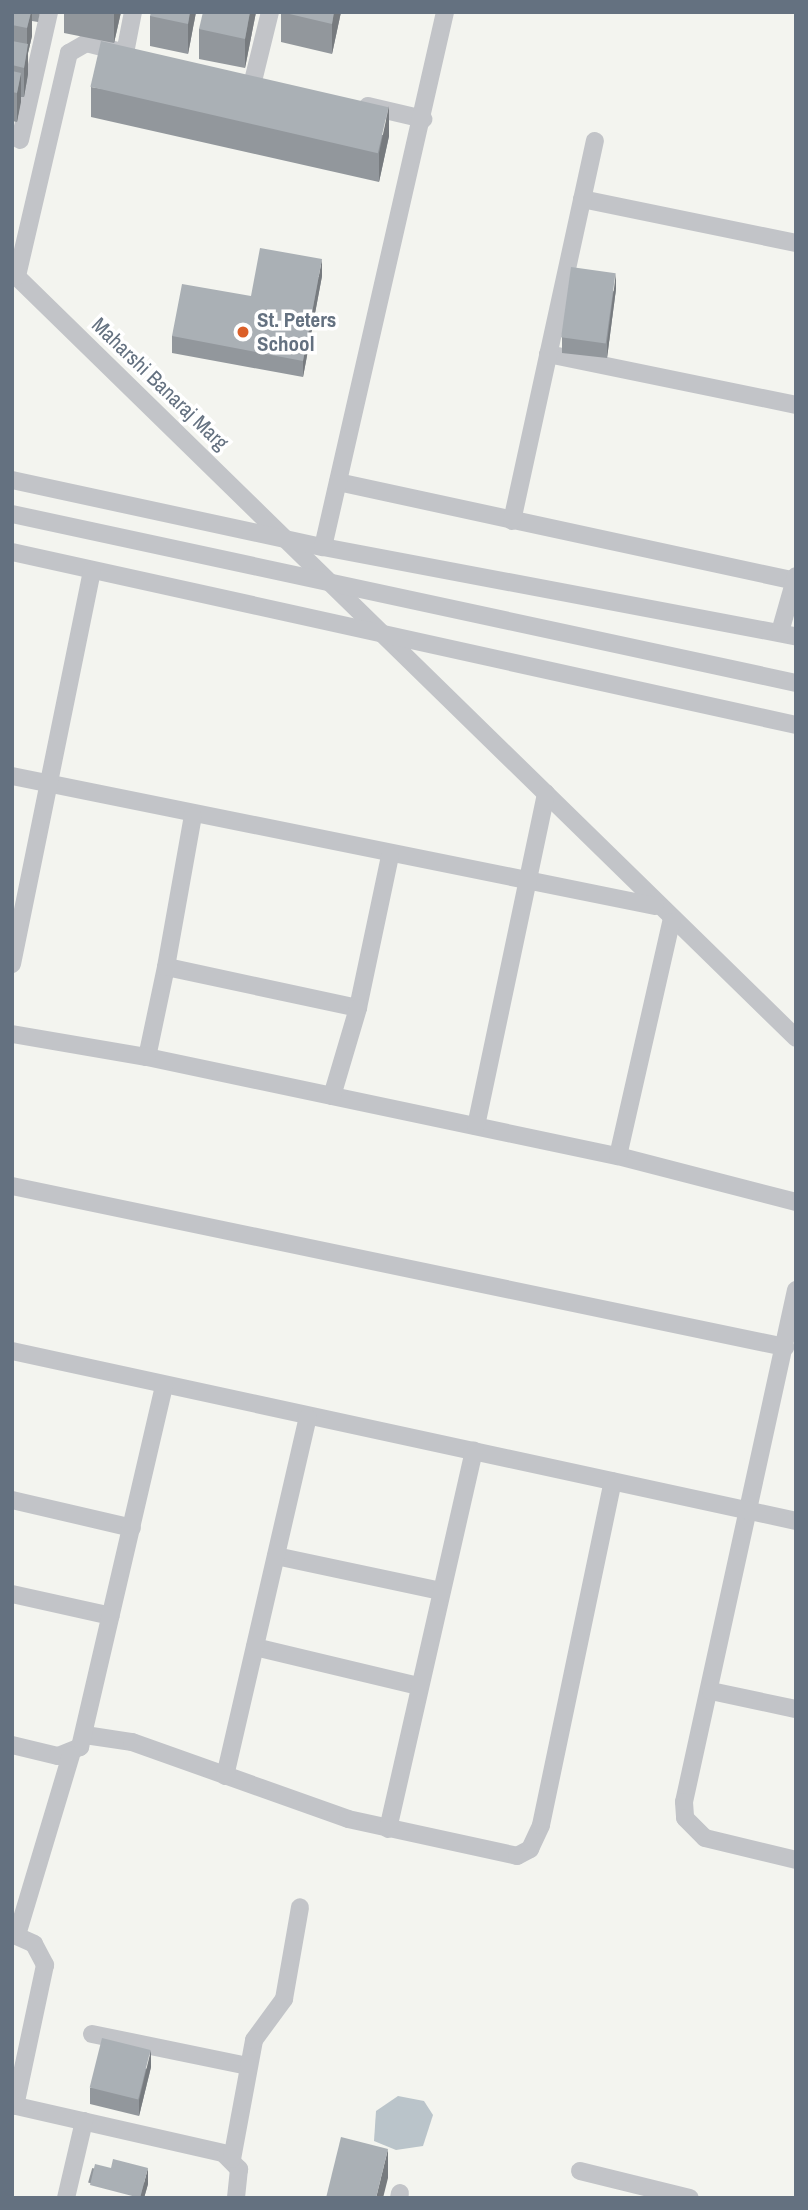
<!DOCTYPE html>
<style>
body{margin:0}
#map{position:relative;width:808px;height:2210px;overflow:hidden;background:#f3f4ef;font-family:"Archivo Narrow",sans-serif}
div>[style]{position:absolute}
.water>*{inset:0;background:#bac4ca}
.minor>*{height:18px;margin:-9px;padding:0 9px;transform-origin:9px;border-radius:9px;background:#c2c4c8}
.wall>*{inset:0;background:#92979c;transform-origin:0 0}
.shaded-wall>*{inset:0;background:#777b7f}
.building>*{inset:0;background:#aab0b5;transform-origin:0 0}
.dots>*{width:19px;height:19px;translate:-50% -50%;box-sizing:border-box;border:4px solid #fff;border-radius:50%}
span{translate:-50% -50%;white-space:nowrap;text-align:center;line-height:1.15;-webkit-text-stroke:7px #fff;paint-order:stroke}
.poi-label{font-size:21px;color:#647180;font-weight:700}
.left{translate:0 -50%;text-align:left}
.street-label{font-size:21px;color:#647180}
.frame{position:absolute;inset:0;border:14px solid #647180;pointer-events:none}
</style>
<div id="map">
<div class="water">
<i style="clip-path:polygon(398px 2096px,424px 2101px,433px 2115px,423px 2146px,396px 2150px,374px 2141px,376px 2111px)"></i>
</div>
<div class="minor">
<i style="left:125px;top:53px;width:42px;rotate:-79deg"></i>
<i style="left:253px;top:81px;width:71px;rotate:-76.2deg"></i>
<i style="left:368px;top:106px;width:57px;rotate:13.3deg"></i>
<i style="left:20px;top:140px;width:131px;rotate:-77.2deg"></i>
<i style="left:582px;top:199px;width:218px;rotate:11.6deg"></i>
<i style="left:12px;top:272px;width:1096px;rotate:44.33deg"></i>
<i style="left:17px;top:276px;width:229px;rotate:-76.9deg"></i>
<i style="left:69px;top:53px;width:20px;rotate:-30deg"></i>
<i style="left:86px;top:43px;width:37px;rotate:14deg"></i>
<i style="left:548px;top:354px;width:253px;rotate:11.6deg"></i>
<i style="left:12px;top:480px;width:318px;rotate:12.2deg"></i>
<i style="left:323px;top:547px;width:481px;rotate:10.7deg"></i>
<i style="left:338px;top:482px;width:469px;rotate:12.2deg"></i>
<i style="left:12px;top:514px;width:802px;rotate:12.16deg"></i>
<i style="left:512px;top:521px;width:389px;rotate:-77.7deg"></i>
<i style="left:323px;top:547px;width:549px;rotate:-77.15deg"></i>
<i style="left:12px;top:552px;width:803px;rotate:12.44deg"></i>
<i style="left:780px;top:632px;width:58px;rotate:-74.1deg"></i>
<i style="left:12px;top:776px;width:656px;rotate:11.43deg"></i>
<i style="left:390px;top:856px;width:155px;rotate:101.9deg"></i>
<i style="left:358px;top:1008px;width:196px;rotate:-167.9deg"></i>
<i style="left:166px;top:967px;width:92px;rotate:101.9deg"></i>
<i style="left:147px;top:1057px;width:481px;rotate:11.9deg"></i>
<i style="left:618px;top:1156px;width:184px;rotate:14.5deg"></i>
<i style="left:12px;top:964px;width:401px;rotate:-78.5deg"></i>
<i style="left:166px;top:967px;width:153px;rotate:-79.9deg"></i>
<i style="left:12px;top:1034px;width:137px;rotate:9.7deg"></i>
<i style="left:332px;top:1096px;width:92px;rotate:-73.5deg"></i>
<i style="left:476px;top:1126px;width:340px;rotate:-78.1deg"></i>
<i style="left:618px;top:1156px;width:240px;rotate:-77.2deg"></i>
<i style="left:12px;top:1186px;width:790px;rotate:11.77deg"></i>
<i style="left:796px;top:1290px;width:524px;rotate:102.34deg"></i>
<i style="left:684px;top:1802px;width:16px;rotate:86deg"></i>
<i style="left:685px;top:1818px;width:28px;rotate:45deg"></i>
<i style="left:705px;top:1838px;width:94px;rotate:13.6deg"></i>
<i style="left:12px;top:1351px;width:802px;rotate:12.23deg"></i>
<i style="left:12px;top:1500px;width:123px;rotate:13.1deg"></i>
<i style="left:276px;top:1556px;width:169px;rotate:12deg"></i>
<i style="left:12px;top:1594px;width:101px;rotate:12.5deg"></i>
<i style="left:255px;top:1647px;width:169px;rotate:13.4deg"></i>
<i style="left:711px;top:1691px;width:87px;rotate:12deg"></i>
<i style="left:85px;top:1735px;width:48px;rotate:8.5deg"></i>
<i style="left:132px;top:1742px;width:229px;rotate:19.6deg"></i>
<i style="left:348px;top:1819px;width:173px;rotate:12.3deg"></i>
<i style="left:517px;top:1856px;width:15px;rotate:-28deg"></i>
<i style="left:530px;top:1849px;width:26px;rotate:-65deg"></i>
<i style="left:541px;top:1825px;width:351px;rotate:-78.2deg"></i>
<i style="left:12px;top:1745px;width:47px;rotate:13.4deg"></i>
<i style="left:58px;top:1756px;width:24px;rotate:-22deg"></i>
<i style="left:80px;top:1747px;width:371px;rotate:-76.9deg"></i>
<i style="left:225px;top:1776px;width:368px;rotate:-77deg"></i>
<i style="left:388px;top:1829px;width:388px;rotate:-77.2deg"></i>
<i style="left:12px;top:1934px;width:24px;rotate:24deg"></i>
<i style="left:34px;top:1944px;width:24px;rotate:62deg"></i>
<i style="left:45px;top:1965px;width:144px;rotate:102deg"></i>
<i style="left:17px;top:1935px;width:188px;rotate:-73.3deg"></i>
<i style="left:92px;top:2034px;width:159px;rotate:11.6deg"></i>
<i style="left:12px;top:2105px;width:216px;rotate:12.8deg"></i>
<i style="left:223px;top:2153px;width:23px;rotate:45deg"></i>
<i style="left:239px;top:2169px;width:29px;rotate:96deg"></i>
<i style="left:232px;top:2159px;width:121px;rotate:-79.5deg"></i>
<i style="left:254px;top:2040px;width:51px;rotate:-53.8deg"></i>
<i style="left:284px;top:1999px;width:93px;rotate:-80.1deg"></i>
<i style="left:580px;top:2171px;width:113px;rotate:13.8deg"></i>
<i style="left:66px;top:2198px;width:79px;rotate:-76.8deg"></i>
<i style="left:399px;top:2198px;width:5px;rotate:-79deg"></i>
</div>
<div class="wall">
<i style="clip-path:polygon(12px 12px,40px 12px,38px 22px,32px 21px,32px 36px,28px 53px,28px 74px,24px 97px,21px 97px,17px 122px,12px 121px)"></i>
<i style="clip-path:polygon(64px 12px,121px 12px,114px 43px,64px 33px)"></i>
<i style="clip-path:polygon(196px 12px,188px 54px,150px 46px,150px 16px)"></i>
<i style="clip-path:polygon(256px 12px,245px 68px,199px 59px,199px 29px)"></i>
<i style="clip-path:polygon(281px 12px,341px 12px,332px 54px,281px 42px)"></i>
<i style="clip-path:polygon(91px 87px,389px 136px,379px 182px,91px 117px)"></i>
<i style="clip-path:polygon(322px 276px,303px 377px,172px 353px,172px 336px,251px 296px)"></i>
<i style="clip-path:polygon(616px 289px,607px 358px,562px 353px,562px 337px)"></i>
<i style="clip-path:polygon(151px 2067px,139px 2116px,90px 2104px,90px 2088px)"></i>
<i style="left:148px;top:2184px;width:15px;height:58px;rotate:106deg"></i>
</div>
<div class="shaded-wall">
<i style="clip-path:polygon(31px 12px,32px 12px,32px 36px,28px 53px,28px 74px,24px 97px,24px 68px,27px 50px,27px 28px)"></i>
<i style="clip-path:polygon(114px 12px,121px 12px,114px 43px)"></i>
<i style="clip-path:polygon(190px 12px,196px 12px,188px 54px,188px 24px)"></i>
<i style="clip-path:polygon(250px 12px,256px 12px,245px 68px,245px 39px)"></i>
<i style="clip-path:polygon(334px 12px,341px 12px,332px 54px,332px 24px)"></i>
<i style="clip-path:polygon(21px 73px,21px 102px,17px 122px,17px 93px)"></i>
<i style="clip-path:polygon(389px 106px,389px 136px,379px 182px,379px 153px)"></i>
<i style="clip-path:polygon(322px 259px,322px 276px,303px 377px,303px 361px)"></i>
<i style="clip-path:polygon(616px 273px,616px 289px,607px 358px,607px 342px)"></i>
<i style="clip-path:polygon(151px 2050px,151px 2067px,139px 2116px,139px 2100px)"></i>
<i style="clip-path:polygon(388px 2149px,388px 2178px,383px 2198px,376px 2198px)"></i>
<i style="clip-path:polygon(148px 2168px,148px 2184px,144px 2198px,140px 2198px)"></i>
</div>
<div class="building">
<i style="clip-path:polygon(12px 12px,31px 12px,27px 28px,12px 25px)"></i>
<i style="clip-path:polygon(151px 12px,190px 12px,188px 24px,150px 16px)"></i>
<i style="clip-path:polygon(203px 12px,250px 12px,245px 39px,199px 29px)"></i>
<i style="clip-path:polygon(281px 12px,334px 12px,332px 24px)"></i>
<i style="clip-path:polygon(12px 41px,28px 44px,24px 68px,12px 65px)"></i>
<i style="left:101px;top:41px;width:295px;height:47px;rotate:13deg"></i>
<i style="clip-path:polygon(12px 71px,21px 73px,17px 93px,12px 92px)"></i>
<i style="clip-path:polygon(260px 248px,322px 259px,303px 361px,172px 336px,182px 284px,251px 296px)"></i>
<i style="left:571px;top:267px;width:45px;height:71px;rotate:8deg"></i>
<i style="left:102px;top:2038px;width:50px;height:51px;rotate:14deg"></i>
<i style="clip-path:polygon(341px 2137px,388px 2149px,376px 2198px,326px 2198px)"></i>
<i style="clip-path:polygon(113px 2159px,148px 2168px,140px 2198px,90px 2185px,95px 2164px,111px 2168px)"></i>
</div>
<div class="dots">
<i style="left:243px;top:332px;background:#db5f28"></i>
</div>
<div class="poi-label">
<span class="left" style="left:257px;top:332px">St. Peters<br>School</span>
</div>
<div class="street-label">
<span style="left:160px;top:384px;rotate:44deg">Maharshi Banaraj Marg</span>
</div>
<div class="frame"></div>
</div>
